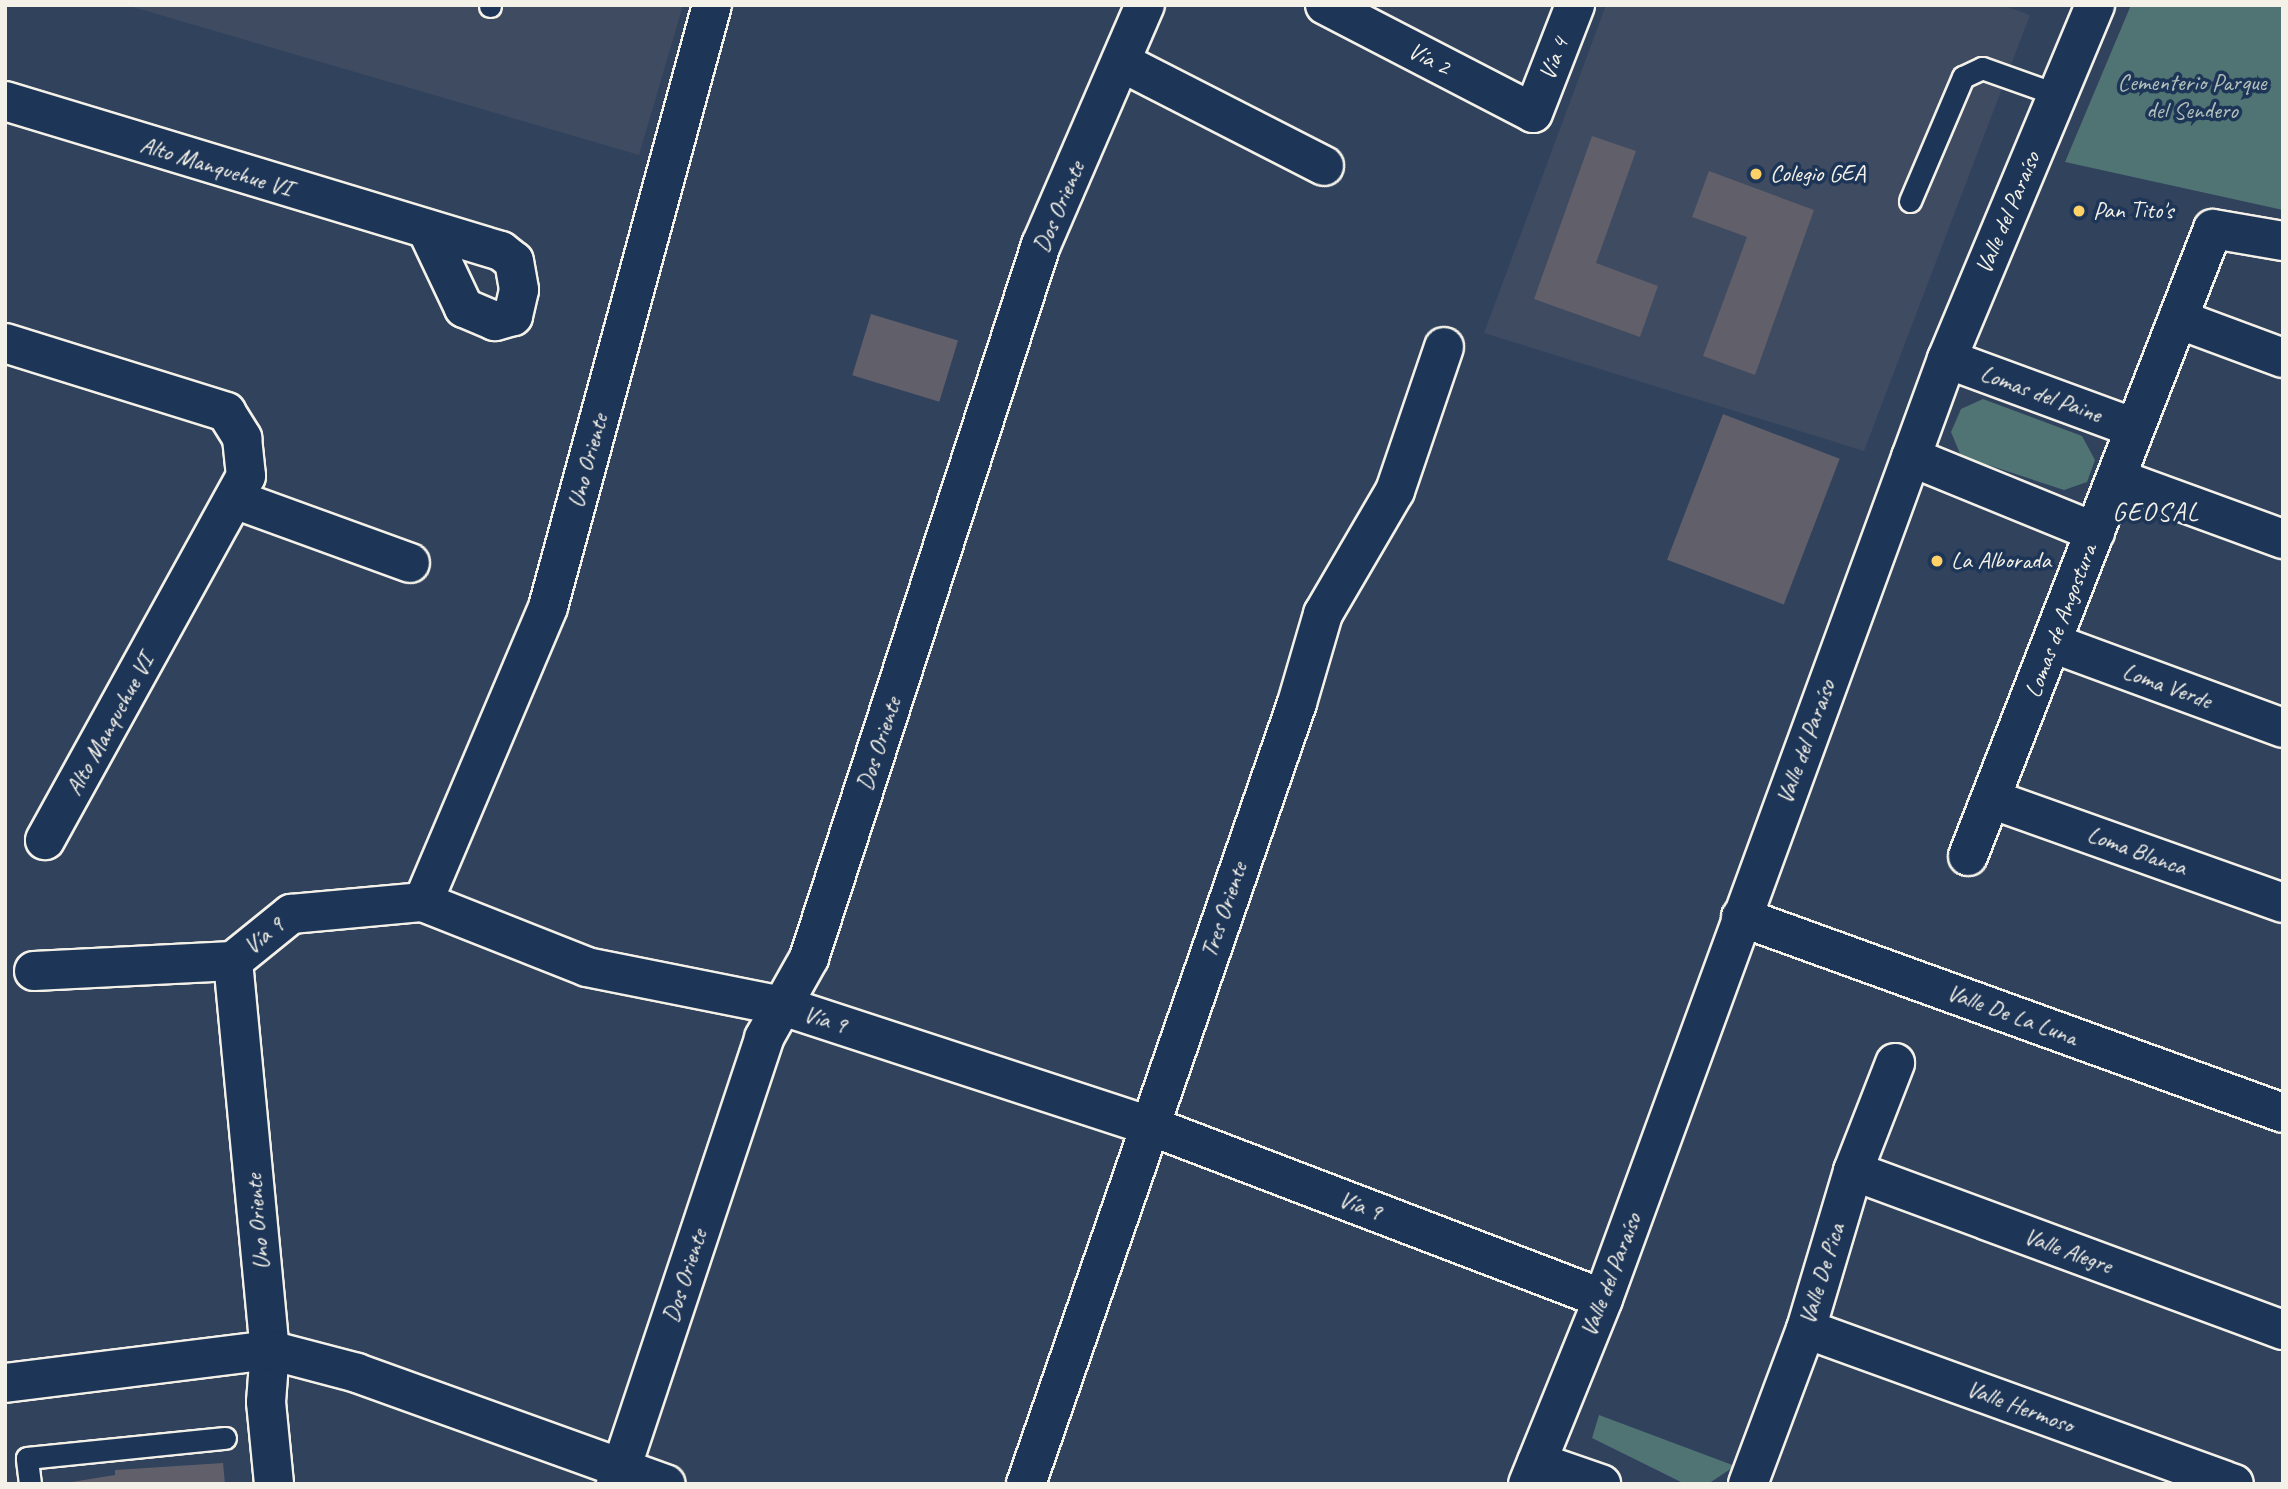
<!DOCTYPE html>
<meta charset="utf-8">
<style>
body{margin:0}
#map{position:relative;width:2288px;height:1489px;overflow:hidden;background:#31425d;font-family:Caveat,sans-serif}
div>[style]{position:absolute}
.built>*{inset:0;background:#3f4b61}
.green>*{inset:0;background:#507474}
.building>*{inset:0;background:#605f6a;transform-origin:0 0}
.roads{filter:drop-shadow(2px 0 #f4f1e8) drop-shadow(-2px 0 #f4f1e8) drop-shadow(0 2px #f4f1e8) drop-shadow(0 -2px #f4f1e8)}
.service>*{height:21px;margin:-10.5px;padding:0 10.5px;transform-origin:10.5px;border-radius:10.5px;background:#1d3557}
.minor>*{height:38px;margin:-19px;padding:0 19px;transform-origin:19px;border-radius:19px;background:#1d3557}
.tertiary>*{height:38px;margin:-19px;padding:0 19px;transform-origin:19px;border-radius:19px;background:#1d3557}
.dots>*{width:19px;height:19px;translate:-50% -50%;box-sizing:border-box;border:4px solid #1d3557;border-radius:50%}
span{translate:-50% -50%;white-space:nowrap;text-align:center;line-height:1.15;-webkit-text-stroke:7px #1d3557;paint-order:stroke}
.street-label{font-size:24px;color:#f4f1e8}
.park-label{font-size:24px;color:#b2bfba}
.poi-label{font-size:24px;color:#f4f1e8}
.left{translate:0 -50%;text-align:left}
.neighbourhood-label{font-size:26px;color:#f4f1e8;letter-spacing:2px}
.frame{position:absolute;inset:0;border:7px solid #f4f1e8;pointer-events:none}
</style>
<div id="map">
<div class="built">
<i style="clip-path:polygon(126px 5px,683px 5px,639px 155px)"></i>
<i style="clip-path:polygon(1606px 5px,2002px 5px,2030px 15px,1864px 451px,1484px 333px)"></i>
</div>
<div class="green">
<i style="clip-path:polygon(2131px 5px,2283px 5px,2283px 210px,2065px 162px)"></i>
<i style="clip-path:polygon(1983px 399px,2082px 436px,2095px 460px,2087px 482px,2064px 490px,1961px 456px,1951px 432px,1961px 409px)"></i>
<i style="clip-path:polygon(1599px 1415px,1735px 1466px,1708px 1484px,1685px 1484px,1592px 1438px)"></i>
</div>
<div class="building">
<i style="clip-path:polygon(1592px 136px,1636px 151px,1596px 263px,1658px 286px,1640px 337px,1534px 299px)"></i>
<i style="clip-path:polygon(1709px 171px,1814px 210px,1755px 375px,1703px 356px,1747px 237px,1692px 217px)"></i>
<i style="left:871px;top:314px;width:91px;height:64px;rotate:17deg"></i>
<i style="left:1723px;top:414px;width:125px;height:156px;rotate:21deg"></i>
<i style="clip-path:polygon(223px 1463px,225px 1484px,59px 1484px,115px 1475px,115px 1470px)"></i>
</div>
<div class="roads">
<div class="service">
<i style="left:490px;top:6px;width:1px;rotate:-90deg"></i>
<i style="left:1910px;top:201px;width:135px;rotate:-66.9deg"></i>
<i style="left:1963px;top:77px;width:21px;rotate:-25deg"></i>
<i style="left:1982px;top:68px;width:81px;rotate:19.6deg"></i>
<i style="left:30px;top:1484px;width:26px;rotate:-97deg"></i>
<i style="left:27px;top:1458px;width:199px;rotate:-5.8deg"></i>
</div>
<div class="minor">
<i style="left:1325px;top:5px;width:234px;rotate:27.4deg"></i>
<i style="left:1533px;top:113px;width:116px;rotate:-68.7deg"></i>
<i style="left:1121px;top:62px;width:228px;rotate:27.1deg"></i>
<i style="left:5px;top:101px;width:518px;rotate:16.83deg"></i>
<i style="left:501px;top:251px;width:16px;rotate:38deg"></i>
<i style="left:514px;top:261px;width:29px;rotate:80deg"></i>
<i style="left:519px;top:290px;width:27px;rotate:103deg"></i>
<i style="left:513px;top:316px;width:19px;rotate:164deg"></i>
<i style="left:495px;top:321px;width:34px;rotate:-157deg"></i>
<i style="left:464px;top:308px;width:84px;rotate:-115.3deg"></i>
<i style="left:2178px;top:319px;width:112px;rotate:20.4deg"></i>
<i style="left:5px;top:343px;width:232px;rotate:17.3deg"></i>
<i style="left:226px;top:412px;width:31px;rotate:58deg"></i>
<i style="left:242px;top:438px;width:38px;rotate:84deg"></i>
<i style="left:246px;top:476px;width:416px;rotate:118.9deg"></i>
<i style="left:1947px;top:359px;width:200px;rotate:20.2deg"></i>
<i style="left:1911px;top:457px;width:199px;rotate:22.2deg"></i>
<i style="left:2116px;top:478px;width:178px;rotate:20.1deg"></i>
<i style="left:237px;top:500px;width:184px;rotate:20deg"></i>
<i style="left:2052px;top:643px;width:246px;rotate:20.2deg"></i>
<i style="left:1991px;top:799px;width:310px;rotate:19.6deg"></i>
<i style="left:1968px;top:856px;width:673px;rotate:-68.66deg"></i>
<i style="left:2213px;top:229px;width:71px;rotate:9.7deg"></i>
<i style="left:423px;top:902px;width:320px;rotate:-67deg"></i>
<i style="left:548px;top:607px;width:624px;rotate:-74.76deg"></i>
<i style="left:1741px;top:917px;width:576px;rotate:19.88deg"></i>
<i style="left:233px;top:961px;width:391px;rotate:84.6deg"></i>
<i style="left:270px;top:1350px;width:52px;rotate:94.4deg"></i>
<i style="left:266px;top:1402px;width:82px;rotate:84.4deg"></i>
<i style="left:34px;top:971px;width:199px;rotate:-2.9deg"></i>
<i style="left:233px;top:961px;width:75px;rotate:-39deg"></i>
<i style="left:291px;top:914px;width:133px;rotate:-5.2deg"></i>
<i style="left:423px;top:902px;width:176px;rotate:21.6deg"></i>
<i style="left:587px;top:967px;width:200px;rotate:11.3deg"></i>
<i style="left:783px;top:1006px;width:384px;rotate:18.1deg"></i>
<i style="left:1148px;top:1125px;width:487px;rotate:20.9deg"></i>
<i style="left:1853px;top:1171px;width:458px;rotate:20.3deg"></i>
<i style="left:1806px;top:1329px;width:455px;rotate:19.9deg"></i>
<i style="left:5px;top:1383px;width:267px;rotate:-7.1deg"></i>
<i style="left:270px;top:1350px;width:90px;rotate:14.8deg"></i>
<i style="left:357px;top:1373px;width:328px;rotate:19.8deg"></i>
<i style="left:1537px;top:1462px;width:68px;rotate:19deg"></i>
<i style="left:616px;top:1484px;width:470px;rotate:-71.6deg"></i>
<i style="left:764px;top:1038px;width:92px;rotate:-60.6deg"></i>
<i style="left:809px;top:958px;width:750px;rotate:-71.98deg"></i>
<i style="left:1041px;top:245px;width:262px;rotate:-66.6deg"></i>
<i style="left:1026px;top:1484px;width:827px;rotate:-70.86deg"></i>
<i style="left:1297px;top:703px;width:93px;rotate:-73.7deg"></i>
<i style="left:1323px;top:614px;width:143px;rotate:-59.7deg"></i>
<i style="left:1395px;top:491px;width:152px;rotate:-71.2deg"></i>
<i style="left:1748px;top:1484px;width:165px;rotate:-69.5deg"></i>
<i style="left:1806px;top:1329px;width:165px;rotate:-73.4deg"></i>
<i style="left:1853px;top:1171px;width:116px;rotate:-68.7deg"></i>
</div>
<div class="tertiary">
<i style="left:1528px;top:1484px;width:200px;rotate:-67.9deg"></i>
<i style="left:1603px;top:1299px;width:1001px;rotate:-69.9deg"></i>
<i style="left:1947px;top:359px;width:384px;rotate:-67.3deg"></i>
</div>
</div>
<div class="dots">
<i style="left:1756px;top:174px;background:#ffd166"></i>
<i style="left:2079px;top:211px;background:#ffd166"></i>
<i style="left:1937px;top:561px;background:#ffd166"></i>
</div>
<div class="street-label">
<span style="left:1429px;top:59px;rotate:27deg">Vía 2</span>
<span style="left:1554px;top:59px;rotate:-69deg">Vía 4</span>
<span style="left:216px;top:167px;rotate:17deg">Alto Manquehue VI</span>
<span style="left:1059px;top:207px;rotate:-67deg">Dos Oriente</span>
<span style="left:2008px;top:213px;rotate:-67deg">Valle del Paraíso</span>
<span style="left:2041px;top:394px;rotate:20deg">Lomas del Paine</span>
<span style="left:588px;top:461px;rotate:-75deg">Uno Oriente</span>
<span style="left:2061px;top:621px;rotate:-69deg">Lomas de Angostura</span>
<span style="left:2167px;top:686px;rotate:20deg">Loma Verde</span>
<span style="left:110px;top:725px;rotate:-61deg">Alto Manquehue VI</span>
<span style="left:1806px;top:742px;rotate:-70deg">Valle del Paraíso</span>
<span style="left:879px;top:744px;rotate:-72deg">Dos Oriente</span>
<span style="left:2137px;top:851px;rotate:20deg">Loma Blanca</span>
<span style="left:1224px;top:910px;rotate:-71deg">Tres Oriente</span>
<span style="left:264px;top:936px;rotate:-39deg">Vía 9</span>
<span style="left:2012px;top:1015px;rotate:20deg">Valle De La Luna</span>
<span style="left:825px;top:1020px;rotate:18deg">Vía 9</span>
<span style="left:1360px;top:1206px;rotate:21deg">Vía 9</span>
<span style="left:258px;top:1222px;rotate:-95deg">Uno Oriente</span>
<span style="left:2068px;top:1251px;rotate:20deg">Valle Alegre</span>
<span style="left:1822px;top:1274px;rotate:-73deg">Valle De Pica</span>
<span style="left:1611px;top:1275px;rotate:-69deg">Valle del Paraíso</span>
<span style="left:685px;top:1276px;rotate:-72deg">Dos Oriente</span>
<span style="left:2020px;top:1407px;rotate:20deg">Valle Hermoso</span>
</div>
<div class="park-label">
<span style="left:2192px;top:97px">Cementerio Parque<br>del Sendero</span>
</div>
<div class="poi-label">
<span class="left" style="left:1770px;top:174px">Colegio GEA</span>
<span class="left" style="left:2093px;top:211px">Pan Tito's</span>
<span class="left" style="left:1951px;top:561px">La Alborada</span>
</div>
<div class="neighbourhood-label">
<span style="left:2156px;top:512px">GEOSAL</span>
</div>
<div class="frame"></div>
</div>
